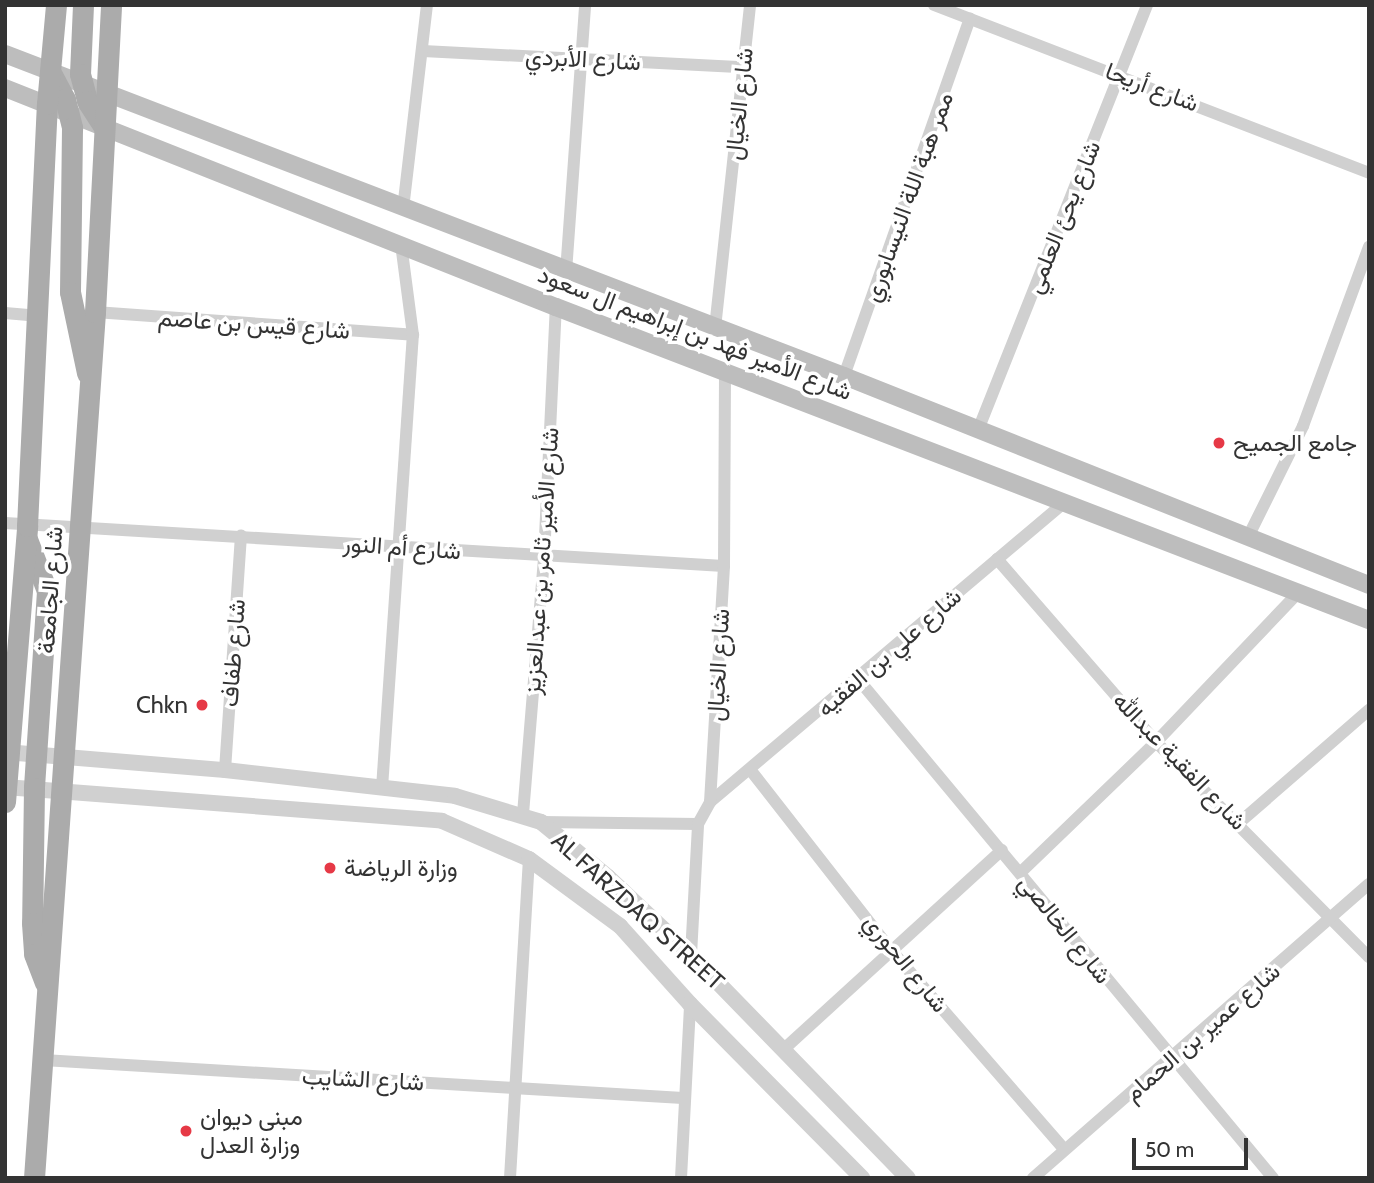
<!DOCTYPE html>
<meta charset="utf-8">
<style>
body{margin:0}
#map{position:relative;width:1374px;height:1183px;overflow:hidden;background:#fff;font-family:Cabin,Vazirmatn,sans-serif}
div>[style]{position:absolute}
.minor>*{height:12px;margin:-6px;padding:0 6px;transform-origin:6px;border-radius:6px;background:#d0d0d0}
.tertiary>*{height:16px;margin:-8px;padding:0 8px;transform-origin:8px;border-radius:8px;background:#d0d0d0}
.secondary>*{height:18px;margin:-9px;padding:0 9px;transform-origin:9px;border-radius:9px;background:#bdbdbd}
.primary>*{height:21px;margin:-10.5px;padding:0 10.5px;transform-origin:10.5px;border-radius:10.5px;background:#ababab}
.dots>*{width:19px;height:19px;translate:-50% -50%;box-sizing:border-box;border:4px solid #fff;border-radius:50%}
span{translate:-50% -50%;white-space:nowrap;text-align:center;line-height:1.15;-webkit-text-stroke:7px #fff;paint-order:stroke}
.street-label{font-size:24px;color:#333}
.poi-label{font-size:24px;color:#333}
.left{translate:0 -50%;text-align:left}
.right{translate:-100% -50%;text-align:right}
.frame{position:absolute;inset:0;border:7px solid #333;pointer-events:none}
.scale{position:absolute;left:1132px;top:1138px;width:116px;height:32px;box-sizing:border-box;border:4px solid #333;border-top:0;padding-left:9px;font-size:21px;line-height:24px;white-space:nowrap;color:#333;-webkit-text-stroke:5px #fff;paint-order:stroke}
</style>
<div id="map">
<div class="minor">
<i style="left:934px;top:5px;width:466px;rotate:21.1deg"></i>
<i style="left:423px;top:51px;width:320px;rotate:2.9deg"></i>
<i style="left:403px;top:209px;width:205px;rotate:-83.3deg"></i>
<i style="left:566px;top:272px;width:268px;rotate:-85.9deg"></i>
<i style="left:95px;top:312px;width:319px;rotate:4.1deg"></i>
<i style="left:5px;top:313px;width:35px;rotate:5deg"></i>
<i style="left:715px;top:328px;width:325px;rotate:-83.8deg"></i>
<i style="left:844px;top:376px;width:379px;rotate:-70.6deg"></i>
<i style="left:978px;top:430px;width:457px;rotate:-68.3deg"></i>
<i style="left:5px;top:523px;width:720px;rotate:3.42deg"></i>
<i style="left:1248px;top:537px;width:124px;rotate:-63.6deg"></i>
<i style="left:1303px;top:426px;width:191px;rotate:-69.8deg"></i>
<i style="left:997px;top:559px;width:242px;rotate:49deg"></i>
<i style="left:1156px;top:742px;width:303px;rotate:45.3deg"></i>
<i style="left:858px;top:679px;width:649px;rotate:50.25deg"></i>
<i style="left:225px;top:770px;width:235px;rotate:-86.1deg"></i>
<i style="left:752px;top:772px;width:226px;rotate:52deg"></i>
<i style="left:891px;top:950px;width:264px;rotate:49deg"></i>
<i style="left:382px;top:788px;width:454px;rotate:-86.1deg"></i>
<i style="left:413px;top:335px;width:92px;rotate:-97.5deg"></i>
<i style="left:710px;top:802px;width:466px;rotate:-40.2deg"></i>
<i style="left:523px;top:814px;width:257px;rotate:-85.3deg"></i>
<i style="left:544px;top:558px;width:251px;rotate:-87.3deg"></i>
<i style="left:541px;top:822px;width:157px;rotate:0.7deg"></i>
<i style="left:1240px;top:822px;width:171px;rotate:-41deg"></i>
<i style="left:1020px;top:873px;width:189px;rotate:-43.9deg"></i>
<i style="left:1156px;top:742px;width:207px;rotate:-46.4deg"></i>
<i style="left:691px;top:955px;width:131px;rotate:-86.9deg"></i>
<i style="left:698px;top:824px;width:25px;rotate:-61deg"></i>
<i style="left:710px;top:802px;width:236px;rotate:-86.6deg"></i>
<i style="left:724px;top:566px;width:194px;rotate:-89.7deg"></i>
<i style="left:784px;top:1049px;width:295px;rotate:-42.4deg"></i>
<i style="left:43px;top:1060px;width:641px;rotate:3.4deg"></i>
<i style="left:510px;top:1178px;width:320px;rotate:-86.6deg"></i>
<i style="left:681px;top:1178px;width:174px;rotate:-87deg"></i>
<i style="left:1033px;top:1178px;width:446px;rotate:-41.2deg"></i>
</div>
<div class="tertiary">
<i style="left:5px;top:752px;width:221px;rotate:4.7deg"></i>
<i style="left:225px;top:770px;width:231px;rotate:6.4deg"></i>
<i style="left:455px;top:796px;width:90px;rotate:16.8deg"></i>
<i style="left:541px;top:822px;width:87px;rotate:39.4deg"></i>
<i style="left:608px;top:877px;width:114px;rotate:43.2deg"></i>
<i style="left:691px;top:955px;width:311px;rotate:45.8deg"></i>
<i style="left:5px;top:787px;width:438px;rotate:4.4deg"></i>
<i style="left:442px;top:821px;width:95px;rotate:23.6deg"></i>
<i style="left:529px;top:859px;width:113px;rotate:36.4deg"></i>
<i style="left:620px;top:926px;width:105px;rotate:48.1deg"></i>
<i style="left:690px;top:1004px;width:245px;rotate:45.3deg"></i>
</div>
<div class="secondary">
<i style="left:5px;top:54px;width:899px;rotate:21deg"></i>
<i style="left:844px;top:376px;width:565px;rotate:21.71deg"></i>
<i style="left:5px;top:88px;width:593px;rotate:21.68deg"></i>
<i style="left:556px;top:307px;width:871px;rotate:21.06deg"></i>
</div>
<div class="primary">
<i style="left:83px;top:5px;width:69px;rotate:92.5deg"></i>
<i style="left:80px;top:74px;width:28px;rotate:75deg"></i>
<i style="left:87px;top:101px;width:30px;rotate:57deg"></i>
<i style="left:51px;top:73px;width:30px;rotate:62deg"></i>
<i style="left:65px;top:99px;width:30px;rotate:76deg"></i>
<i style="left:72px;top:128px;width:164px;rotate:90.7deg"></i>
<i style="left:70px;top:292px;width:83px;rotate:78.1deg"></i>
<i style="left:27px;top:539px;width:56px;rotate:69deg"></i>
<i style="left:47px;top:591px;width:197px;rotate:93.8deg"></i>
<i style="left:34px;top:788px;width:135px;rotate:90.8deg"></i>
<i style="left:32px;top:923px;width:31px;rotate:86deg"></i>
<i style="left:34px;top:954px;width:31px;rotate:69deg"></i>
<i style="left:5px;top:802px;width:277px;rotate:-85.4deg"></i>
<i style="left:27px;top:526px;width:422px;rotate:-87.3deg"></i>
<i style="left:47px;top:104px;width:99px;rotate:-84.8deg"></i>
<i style="left:34px;top:1178px;width:868px;rotate:-85.97deg"></i>
<i style="left:95px;top:312px;width:307px;rotate:-87deg"></i>
</div>
<div class="dots">
<i style="left:1219px;top:443px;background:#e63946"></i>
<i style="left:202px;top:705px;background:#e63946"></i>
<i style="left:330px;top:868px;background:#e63946"></i>
<i style="left:186px;top:1131px;background:#e63946"></i>
</div>
<div class="street-label">
<span style="left:583px;top:59px;rotate:3deg">شارع الأبردي</span>
<span style="left:1152px;top:87px;rotate:21deg">شارع أريحا</span>
<span style="left:739px;top:104px;rotate:-84deg">شارع الخيال</span>
<span style="left:908px;top:197px;rotate:-70deg">ممر هبة اللة النيسابوري</span>
<span style="left:1063px;top:217px;rotate:-68deg">شارع يحئ العلمي</span>
<span style="left:254px;top:324px;rotate:4deg">شارع قيس بن عاصم</span>
<span style="left:695px;top:333px;rotate:21deg">شارع الأمير فهد بن إبراهيم ال سعود</span>
<span style="left:402px;top:547px;rotate:4deg">شارع أم النور</span>
<span style="left:541px;top:561px;rotate:-86deg">شارع الأمير ثامر بن عبدالعزيز</span>
<span style="left:50px;top:590px;rotate:-86deg">شارع الجامعة</span>
<span style="left:889px;top:652px;rotate:-41deg">شارع علي بن الفقيه</span>
<span style="left:233px;top:653px;rotate:-86deg">شارع طفاف</span>
<span style="left:718px;top:665px;rotate:-87deg">شارع الخيال</span>
<span style="left:1180px;top:761px;rotate:46deg">شارع الفقية عبدالله</span>
<span style="left:638px;top:911px;rotate:42deg">AL FARZDAQ STREET</span>
<span style="left:1065px;top:929px;rotate:51deg">شارع الخالصي</span>
<span style="left:906px;top:963px;rotate:51deg">شارع الحوري</span>
<span style="left:1202px;top:1032px;rotate:-41deg">شارع عمير بن الحمام</span>
<span style="left:363px;top:1079px;rotate:3deg">شارع الشايب</span>
</div>
<div class="poi-label">
<span class="left" style="left:1233px;top:443px">جامع الجميح</span>
<span class="right" style="left:188px;top:705px">Chkn</span>
<span class="left" style="left:344px;top:868px">وزارة الرياضة</span>
<span class="left" style="left:200px;top:1131px">مبنى ديوان<br>وزارة العدل</span>
</div>
<div class="frame"></div>
<div class="scale">50 m</div>
</div>
